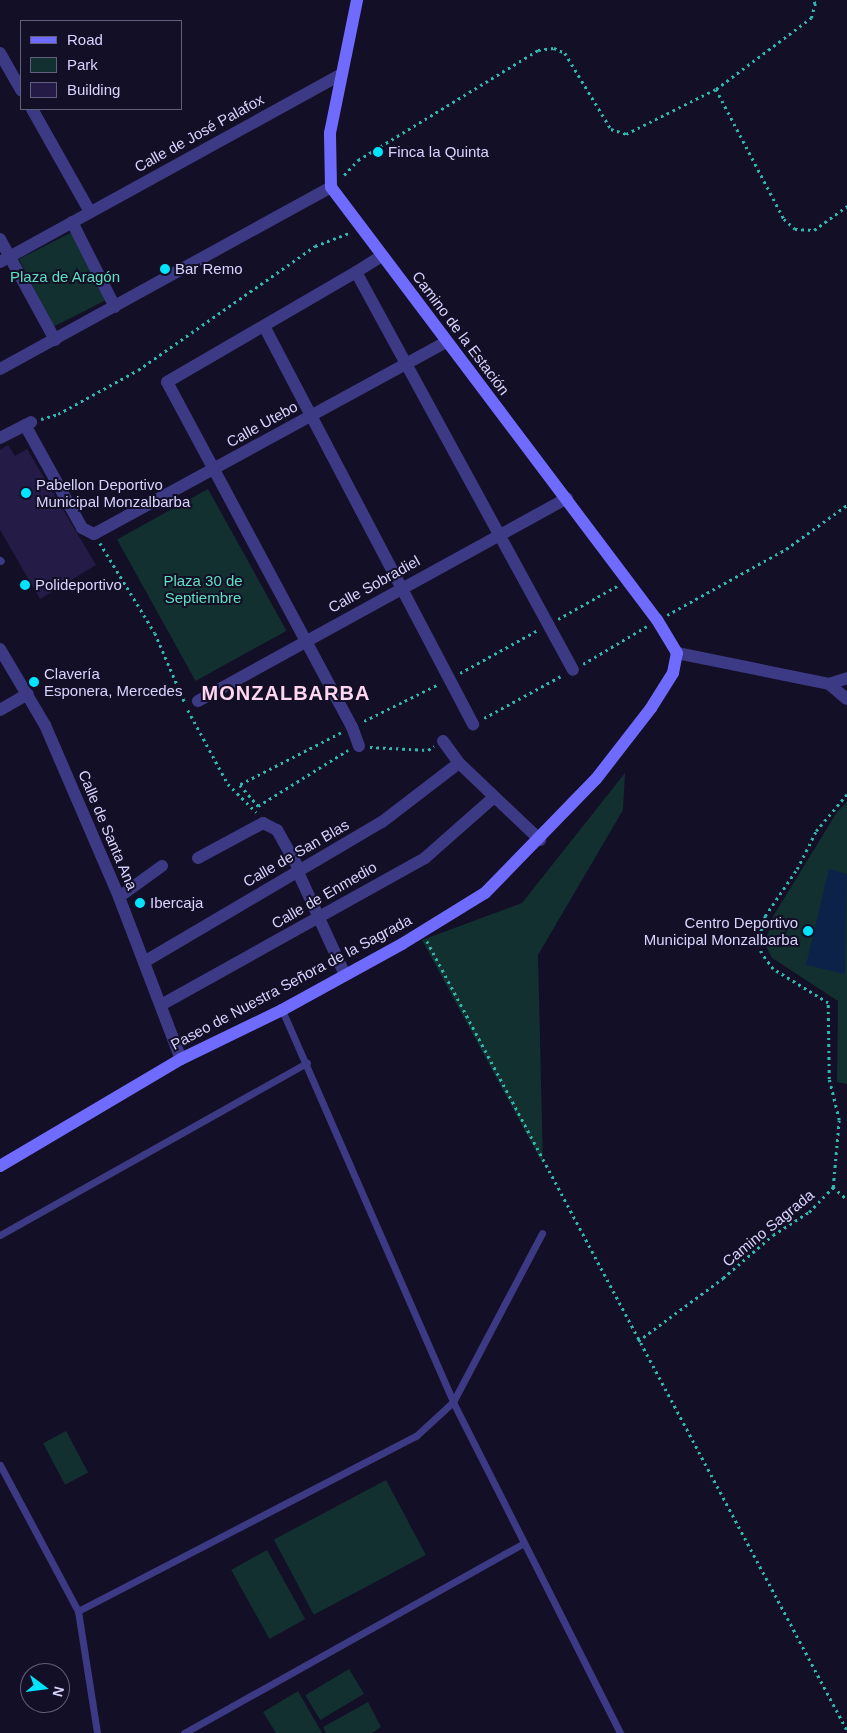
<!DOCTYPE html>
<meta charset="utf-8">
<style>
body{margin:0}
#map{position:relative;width:847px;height:1733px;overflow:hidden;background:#130f26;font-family:Helvetica,sans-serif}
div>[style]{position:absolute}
.green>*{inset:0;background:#12302f;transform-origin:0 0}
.water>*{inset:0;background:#0c2248}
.building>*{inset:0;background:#241b47}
.path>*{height:2.5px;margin-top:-1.25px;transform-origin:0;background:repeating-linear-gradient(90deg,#2fb8b0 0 2.5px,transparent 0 6.5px)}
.lane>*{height:7px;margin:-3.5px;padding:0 3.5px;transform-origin:3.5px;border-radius:3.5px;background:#3d3a85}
.street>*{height:12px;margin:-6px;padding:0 6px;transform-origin:6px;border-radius:6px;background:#3d3a85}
.secondary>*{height:12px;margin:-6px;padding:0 6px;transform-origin:6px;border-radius:6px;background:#6f6bff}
.dots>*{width:14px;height:14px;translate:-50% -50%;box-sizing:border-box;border:2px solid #130f26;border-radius:50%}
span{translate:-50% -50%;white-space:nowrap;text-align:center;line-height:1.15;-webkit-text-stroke:4px #130f26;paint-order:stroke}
.street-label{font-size:15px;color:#d9d4ff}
.poi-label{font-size:15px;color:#d9d4ff}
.left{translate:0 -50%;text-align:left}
.right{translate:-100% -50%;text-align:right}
.park-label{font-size:15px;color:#5fe0c0}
.district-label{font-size:20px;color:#ffd6f0;font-weight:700;letter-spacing:1px}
.legend{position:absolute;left:20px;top:20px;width:162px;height:90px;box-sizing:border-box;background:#130f26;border:1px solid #625e7d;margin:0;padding:6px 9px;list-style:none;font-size:15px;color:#d9d4ff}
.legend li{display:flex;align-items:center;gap:10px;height:25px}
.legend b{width:25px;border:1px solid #625e7d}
.north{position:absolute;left:20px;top:1663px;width:50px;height:50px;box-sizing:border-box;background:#130f26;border:1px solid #625e7d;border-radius:50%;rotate:105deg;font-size:14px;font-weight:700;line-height:20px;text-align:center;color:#d9d4ff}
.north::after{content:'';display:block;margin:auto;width:18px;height:22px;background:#00e5ff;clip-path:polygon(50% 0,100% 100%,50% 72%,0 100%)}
</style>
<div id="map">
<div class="green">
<i style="left:76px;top:230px;width:76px;height:64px;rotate:63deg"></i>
<i style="left:208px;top:489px;width:162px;height:104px;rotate:61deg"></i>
<i style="clip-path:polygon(625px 773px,623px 810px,538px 955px,543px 1164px,422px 940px,522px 903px)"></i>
<i style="clip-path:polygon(847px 802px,847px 1084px,837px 1082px,838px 1001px,772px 958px,765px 944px,772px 918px,837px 812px)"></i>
<i style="left:66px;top:1431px;width:47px;height:26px;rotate:62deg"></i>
<i style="left:386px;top:1480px;width:85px;height:127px;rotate:62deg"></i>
<i style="left:267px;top:1550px;width:79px;height:41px;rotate:61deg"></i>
<i style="left:349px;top:1669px;width:29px;height:51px;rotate:59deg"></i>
<i style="clip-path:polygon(298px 1691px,322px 1733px,276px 1733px,263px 1712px)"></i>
<i style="clip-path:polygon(368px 1702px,381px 1727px,372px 1733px,326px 1733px,323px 1727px)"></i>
</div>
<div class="water">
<i style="clip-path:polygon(829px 869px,847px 874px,845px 974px,806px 965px)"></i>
</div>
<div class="building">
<i style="clip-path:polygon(8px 445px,15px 456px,27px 449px,96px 565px,40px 599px,0 530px,0 450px)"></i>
</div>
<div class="path">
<i style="left:716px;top:89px;width:119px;rotate:-36.8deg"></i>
<i style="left:811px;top:18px;width:15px;rotate:-74deg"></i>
<i style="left:815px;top:4px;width:4px;rotate:-117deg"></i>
<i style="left:344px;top:175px;width:21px;rotate:-47deg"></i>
<i style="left:358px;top:160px;width:211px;rotate:-31.4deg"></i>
<i style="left:538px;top:50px;width:16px;rotate:-7deg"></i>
<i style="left:554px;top:48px;width:12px;rotate:24deg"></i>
<i style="left:565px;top:53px;width:89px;rotate:58.8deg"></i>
<i style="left:611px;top:129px;width:16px;rotate:18deg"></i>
<i style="left:626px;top:134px;width:101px;rotate:-26.6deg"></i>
<i style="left:716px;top:89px;width:147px;rotate:62.4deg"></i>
<i style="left:784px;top:219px;width:15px;rotate:42deg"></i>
<i style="left:795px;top:229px;width:19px;rotate:3deg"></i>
<i style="left:814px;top:230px;width:41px;rotate:-36deg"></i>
<i style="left:41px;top:419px;width:18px;rotate:-16deg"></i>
<i style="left:58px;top:414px;width:91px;rotate:-28.8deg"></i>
<i style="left:138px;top:370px;width:216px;rotate:-35deg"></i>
<i style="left:315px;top:246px;width:36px;rotate:-21deg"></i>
<i style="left:100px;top:543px;width:105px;rotate:58.6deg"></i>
<i style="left:155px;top:633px;width:76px;rotate:66.8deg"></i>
<i style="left:667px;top:615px;width:136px;rotate:-29deg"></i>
<i style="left:786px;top:549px;width:75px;rotate:-35.8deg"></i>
<i style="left:558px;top:619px;width:68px;rotate:-29.2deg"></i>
<i style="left:583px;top:664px;width:74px;rotate:-30.7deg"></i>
<i style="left:460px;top:673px;width:89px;rotate:-28.9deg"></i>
<i style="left:188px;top:710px;width:84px;rotate:61.6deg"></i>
<i style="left:228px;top:784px;width:40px;rotate:45deg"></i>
<i style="left:484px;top:718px;width:90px;rotate:-28.6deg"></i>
<i style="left:364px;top:721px;width:84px;rotate:-26.3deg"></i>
<i style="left:341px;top:733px;width:114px;rotate:152.8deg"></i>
<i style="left:240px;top:785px;width:28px;rotate:49deg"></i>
<i style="left:258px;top:806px;width:106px;rotate:-31.9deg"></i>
<i style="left:370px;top:747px;width:58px;rotate:3deg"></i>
<i style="left:428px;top:750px;width:7px;rotate:-34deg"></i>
<i style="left:427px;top:941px;width:894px;rotate:61.97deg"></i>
<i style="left:833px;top:1187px;width:18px;rotate:41deg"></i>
<i style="left:638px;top:1341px;width:106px;rotate:-36.5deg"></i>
<i style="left:723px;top:1278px;width:66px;rotate:-40.7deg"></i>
<i style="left:773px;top:1235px;width:43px;rotate:-32.6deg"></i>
<i style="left:809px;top:1212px;width:35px;rotate:-46deg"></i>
<i style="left:833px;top:1187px;width:67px;rotate:-84.9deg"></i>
<i style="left:839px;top:1120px;width:42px;rotate:-103.7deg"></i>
<i style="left:829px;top:1079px;width:76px;rotate:-90.8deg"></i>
<i style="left:828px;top:1003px;width:65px;rotate:-148.3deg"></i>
<i style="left:773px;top:969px;width:20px;rotate:-127deg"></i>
<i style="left:761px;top:953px;width:16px;rotate:-97deg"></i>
<i style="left:759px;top:937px;width:22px;rotate:-74deg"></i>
<i style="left:765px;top:916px;width:57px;rotate:-55.8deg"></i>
<i style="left:797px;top:869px;width:42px;rotate:-63.4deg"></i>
<i style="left:816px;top:831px;width:48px;rotate:-50deg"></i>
</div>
<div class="lane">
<i style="left:0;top:560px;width:1px;rotate:45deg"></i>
<i style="left:282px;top:1010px;width:428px;rotate:66.4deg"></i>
<i style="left:453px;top:1402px;width:371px;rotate:63.2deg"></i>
<i style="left:0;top:1235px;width:352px;rotate:-29.3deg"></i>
<i style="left:0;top:1465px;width:166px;rotate:61.9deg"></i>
<i style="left:78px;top:1611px;width:123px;rotate:81.1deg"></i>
<i style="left:78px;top:1611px;width:381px;rotate:-27.4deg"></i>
<i style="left:416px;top:1436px;width:50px;rotate:-42.6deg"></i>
<i style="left:453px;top:1402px;width:191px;rotate:-62.2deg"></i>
<i style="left:184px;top:1733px;width:389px;rotate:-29.2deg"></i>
</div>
<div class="street">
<i style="left:0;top:53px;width:43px;rotate:60.4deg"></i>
<i style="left:32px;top:109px;width:118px;rotate:60.6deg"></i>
<i style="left:72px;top:222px;width:95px;rotate:63.2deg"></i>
<i style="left:0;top:239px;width:115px;rotate:61.4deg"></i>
<i style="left:0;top:262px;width:390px;rotate:-28.8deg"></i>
<i style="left:356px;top:272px;width:31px;rotate:-32deg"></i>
<i style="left:264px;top:326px;width:450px;rotate:62.3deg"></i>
<i style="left:0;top:369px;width:378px;rotate:-28.8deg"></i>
<i style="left:25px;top:425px;width:118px;rotate:61deg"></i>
<i style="left:82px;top:528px;width:13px;rotate:27deg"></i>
<i style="left:94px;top:534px;width:401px;rotate:-28.6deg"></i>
<i style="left:0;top:438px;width:35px;rotate:-27deg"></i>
<i style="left:0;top:649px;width:88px;rotate:59.4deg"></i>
<i style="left:45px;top:725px;width:187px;rotate:66.7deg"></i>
<i style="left:119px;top:897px;width:173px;rotate:69.1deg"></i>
<i style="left:677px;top:653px;width:155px;rotate:11.5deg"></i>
<i style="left:829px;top:684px;width:19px;rotate:-18deg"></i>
<i style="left:829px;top:684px;width:23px;rotate:40deg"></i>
<i style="left:198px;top:701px;width:421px;rotate:-28.8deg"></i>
<i style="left:0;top:710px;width:32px;rotate:-30deg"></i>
<i style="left:443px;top:741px;width:27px;rotate:54deg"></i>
<i style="left:459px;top:763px;width:112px;rotate:43.5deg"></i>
<i style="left:359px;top:746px;width:20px;rotate:-110deg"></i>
<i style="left:352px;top:727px;width:391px;rotate:-118.2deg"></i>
<i style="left:167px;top:382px;width:219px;rotate:-30.2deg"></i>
<i style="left:356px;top:272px;width:453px;rotate:61.4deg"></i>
<i style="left:198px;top:858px;width:74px;rotate:-28.3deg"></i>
<i style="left:263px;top:823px;width:16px;rotate:27deg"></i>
<i style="left:277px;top:830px;width:45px;rotate:60.6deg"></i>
<i style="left:297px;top:870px;width:115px;rotate:65.4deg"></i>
<i style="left:119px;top:897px;width:53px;rotate:-35.8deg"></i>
<i style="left:144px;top:962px;width:276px;rotate:-30.5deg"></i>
<i style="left:382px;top:822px;width:97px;rotate:-37.5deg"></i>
<i style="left:161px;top:1005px;width:302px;rotate:-29.1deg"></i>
<i style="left:425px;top:858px;width:91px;rotate:-41.4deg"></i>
</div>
<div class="secondary">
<i style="left:0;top:1166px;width:210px;rotate:-30.6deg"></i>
<i style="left:181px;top:1059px;width:112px;rotate:-25.9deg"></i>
<i style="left:282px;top:1010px;width:137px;rotate:-28.8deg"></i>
<i style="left:402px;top:944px;width:97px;rotate:-31.6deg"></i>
<i style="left:485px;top:893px;width:159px;rotate:-45.8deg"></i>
<i style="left:596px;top:779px;width:90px;rotate:-52.2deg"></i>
<i style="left:651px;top:708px;width:41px;rotate:-57.8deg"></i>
<i style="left:673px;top:673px;width:20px;rotate:-79deg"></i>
<i style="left:677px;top:653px;width:39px;rotate:-121deg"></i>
<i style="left:657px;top:620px;width:542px;rotate:-126.98deg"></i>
<i style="left:331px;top:187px;width:54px;rotate:-91.1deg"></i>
<i style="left:330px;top:133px;width:136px;rotate:-78.5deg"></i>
</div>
<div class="dots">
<i style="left:378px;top:152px;background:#00e5ff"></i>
<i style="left:165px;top:269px;background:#00e5ff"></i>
<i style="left:26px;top:493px;background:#00e5ff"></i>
<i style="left:25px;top:585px;background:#00e5ff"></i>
<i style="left:34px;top:682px;background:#00e5ff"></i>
<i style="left:140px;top:903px;background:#00e5ff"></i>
<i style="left:808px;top:931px;background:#00e5ff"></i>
</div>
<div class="street-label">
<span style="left:199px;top:133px;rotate:-29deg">Calle de José Palafox</span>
<span style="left:461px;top:333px;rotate:53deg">Camino de la Estación</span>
<span style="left:262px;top:424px;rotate:-29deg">Calle Utebo</span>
<span style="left:374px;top:584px;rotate:-29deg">Calle Sobradiel</span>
<span style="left:108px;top:830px;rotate:67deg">Calle de Santa Ana</span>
<span style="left:296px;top:853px;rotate:-30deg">Calle de San Blas</span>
<span style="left:324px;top:895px;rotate:-30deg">Calle de Enmedio</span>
<span style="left:291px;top:982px;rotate:-28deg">Paseo de Nuestra Señora de la Sagrada</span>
<span style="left:768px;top:1228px;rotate:-39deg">Camino Sagrada</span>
</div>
<div class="poi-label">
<span class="left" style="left:388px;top:152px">Finca la Quinta</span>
<span class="left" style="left:175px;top:269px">Bar Remo</span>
<span class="left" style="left:36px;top:493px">Pabellon Deportivo<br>Municipal Monzalbarba</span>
<span class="left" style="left:35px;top:585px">Polideportivo</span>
<span class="left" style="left:44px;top:682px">Clavería<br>Esponera, Mercedes</span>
<span class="left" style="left:150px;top:903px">Ibercaja</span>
<span class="right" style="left:798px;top:931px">Centro Deportivo<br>Municipal Monzalbarba</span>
</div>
<div class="park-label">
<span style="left:65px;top:277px">Plaza de Aragón</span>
<span style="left:203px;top:589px">Plaza 30 de<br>Septiembre</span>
</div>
<div class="district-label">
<span style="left:286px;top:693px">MONZALBARBA</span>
</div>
<ul class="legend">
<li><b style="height:6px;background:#6f6bff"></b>Road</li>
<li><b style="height:14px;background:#12302f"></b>Park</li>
<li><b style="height:14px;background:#241b47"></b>Building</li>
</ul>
<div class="north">N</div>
</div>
